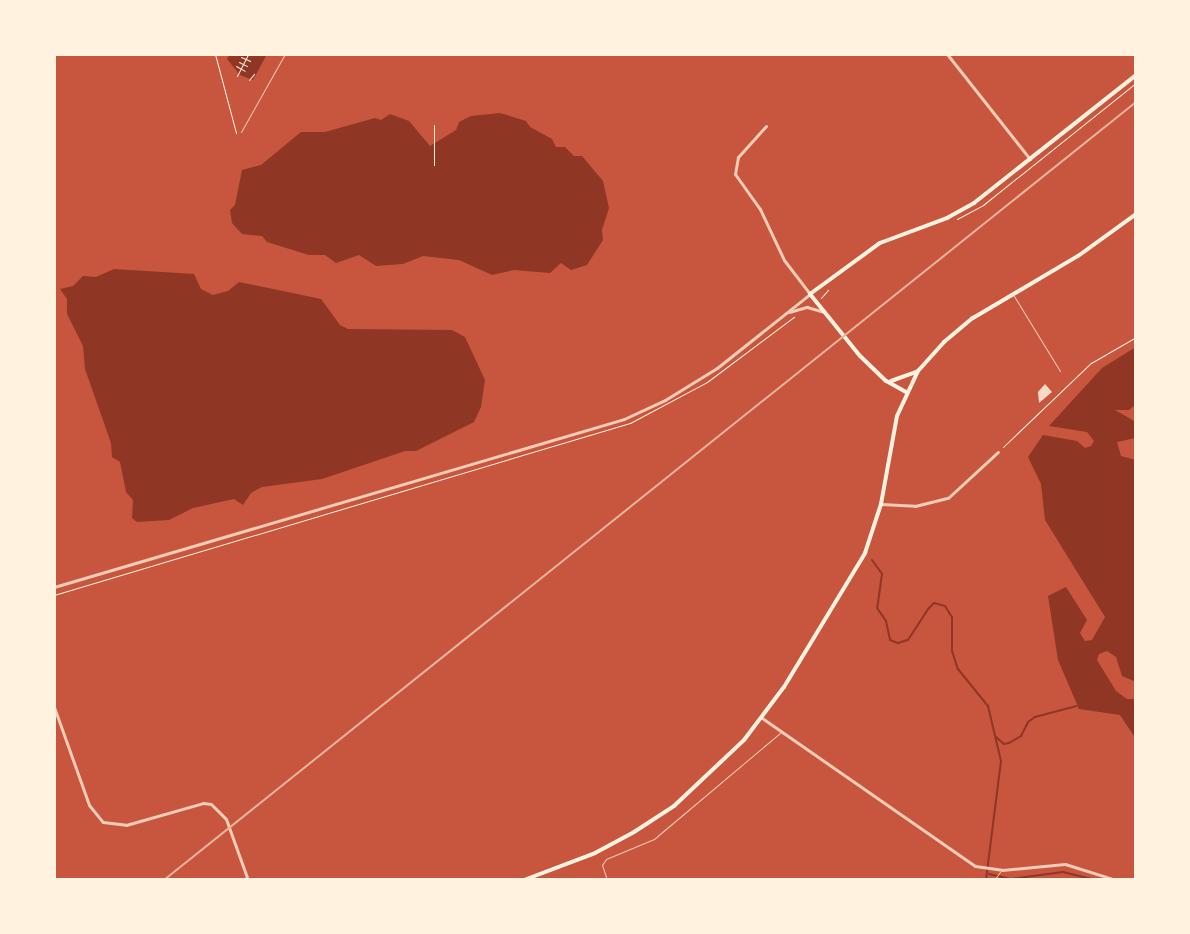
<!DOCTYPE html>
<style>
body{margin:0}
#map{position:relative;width:1190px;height:934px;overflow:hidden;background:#c8553d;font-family:"Alegreya Sans",sans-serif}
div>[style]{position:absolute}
.water>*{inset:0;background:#8f3625}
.stream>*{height:2px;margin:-1px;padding:0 1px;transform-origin:1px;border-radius:1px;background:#8f3625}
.building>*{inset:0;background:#f7dbc8}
.path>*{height:1px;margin:-0.5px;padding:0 0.5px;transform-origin:0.5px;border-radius:0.5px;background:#fff3e0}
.service>*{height:1px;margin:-0.5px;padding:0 0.5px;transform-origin:0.5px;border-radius:0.5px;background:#f1ccb7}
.minor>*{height:3px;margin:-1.5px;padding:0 1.5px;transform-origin:1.5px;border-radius:1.5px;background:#f1ccb7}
.tertiary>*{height:3px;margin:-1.5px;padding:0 1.5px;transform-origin:1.5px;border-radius:1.5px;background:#f1ccb7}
.secondary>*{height:4px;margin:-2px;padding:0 2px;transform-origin:2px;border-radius:2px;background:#fff3e0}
.rail>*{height:2px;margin:-1px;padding:0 1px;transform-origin:1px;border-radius:1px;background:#e9b49f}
span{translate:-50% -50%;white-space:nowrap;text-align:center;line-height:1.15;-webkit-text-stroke:6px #fff3e0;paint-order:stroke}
.frame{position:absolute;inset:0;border:56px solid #fff3e0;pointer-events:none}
</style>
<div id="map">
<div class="water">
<i style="clip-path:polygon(230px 54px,267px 54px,253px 80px,240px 75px,227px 59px)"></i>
<i style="clip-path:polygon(500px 113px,526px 121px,530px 127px,552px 139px,556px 147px,565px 147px,574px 156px,582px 156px,603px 181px,609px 208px,602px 230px,603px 240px,587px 265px,571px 270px,561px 263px,550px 273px,514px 270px,492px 275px,459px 260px,423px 256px,403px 264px,376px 266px,359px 255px,336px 263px,325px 255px,309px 255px,267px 242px,262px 236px,242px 234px,232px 223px,230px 210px,235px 205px,242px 170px,261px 165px,301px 132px,325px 132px,375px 118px,381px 120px,390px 114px,409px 121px,430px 146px,456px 130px,459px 122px,471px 116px)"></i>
<i style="clip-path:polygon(114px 269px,194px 274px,201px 289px,213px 295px,228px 291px,239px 282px,321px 299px,340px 325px,348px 329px,452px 330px,465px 337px,485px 380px,481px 407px,474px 422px,416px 451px,405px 451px,322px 479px,262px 487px,251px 493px,243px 505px,234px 499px,193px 508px,169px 520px,137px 522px,132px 518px,133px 500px,126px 492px,120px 462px,112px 457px,111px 443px,85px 369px,83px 346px,67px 314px,67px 299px,60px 289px,73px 286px,83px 276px,96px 277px)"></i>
<i style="clip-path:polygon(1136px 347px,1136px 404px,1129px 410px,1115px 410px,1136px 422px,1135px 438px,1117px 442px,1121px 456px,1136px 460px,1136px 682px,1122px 676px,1116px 657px,1107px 651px,1099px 654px,1097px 660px,1116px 691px,1127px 699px,1136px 699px,1136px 739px,1120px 715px,1079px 709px,1058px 660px,1048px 596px,1066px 587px,1087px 620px,1080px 633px,1085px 641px,1092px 640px,1105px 617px,1045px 520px,1041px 484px,1028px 457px,1043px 435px,1077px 441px,1085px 448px,1091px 446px,1094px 441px,1087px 432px,1049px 426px,1102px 368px)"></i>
</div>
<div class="stream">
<i style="left:872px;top:560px;width:17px;rotate:54deg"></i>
<i style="left:882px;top:574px;width:34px;rotate:98deg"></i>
<i style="left:877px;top:608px;width:16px;rotate:55deg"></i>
<i style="left:886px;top:621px;width:19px;rotate:78deg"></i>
<i style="left:890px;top:640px;width:9px;rotate:21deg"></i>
<i style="left:898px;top:643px;width:10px;rotate:-17deg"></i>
<i style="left:908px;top:640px;width:38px;rotate:-57deg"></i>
<i style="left:929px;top:608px;width:7px;rotate:-45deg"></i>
<i style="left:934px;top:603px;width:11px;rotate:15deg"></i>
<i style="left:945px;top:606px;width:13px;rotate:58deg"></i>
<i style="left:952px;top:617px;width:34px;rotate:90deg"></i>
<i style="left:952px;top:651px;width:19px;rotate:72deg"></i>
<i style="left:958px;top:669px;width:48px;rotate:51deg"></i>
<i style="left:988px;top:706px;width:57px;rotate:76.7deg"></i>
<i style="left:1001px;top:761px;width:120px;rotate:97.2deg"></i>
<i style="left:996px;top:737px;width:11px;rotate:41deg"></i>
<i style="left:1004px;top:744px;width:5px;rotate:-11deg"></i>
<i style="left:1009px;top:743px;width:14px;rotate:-30deg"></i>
<i style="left:1021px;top:736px;width:16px;rotate:-63deg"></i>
<i style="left:1028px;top:722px;width:9px;rotate:-36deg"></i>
<i style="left:1035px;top:717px;width:43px;rotate:-14.7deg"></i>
<i style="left:989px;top:874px;width:23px;rotate:13deg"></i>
<i style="left:1011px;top:879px;width:52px;rotate:-7.7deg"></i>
<i style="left:1063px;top:872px;width:34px;rotate:14deg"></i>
</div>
<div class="building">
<i style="clip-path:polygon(1045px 384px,1052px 392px,1039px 403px,1038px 392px)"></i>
</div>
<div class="path">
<i style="left:215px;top:54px;width:82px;rotate:75.1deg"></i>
<i style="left:241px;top:57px;width:10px;rotate:24deg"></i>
<i style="left:239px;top:62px;width:9px;rotate:27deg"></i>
<i style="left:236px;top:66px;width:10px;rotate:29deg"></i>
<i style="left:237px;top:76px;width:25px;rotate:-63deg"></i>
<i style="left:249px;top:80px;width:8px;rotate:-50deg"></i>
<i style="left:434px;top:125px;width:40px;rotate:90deg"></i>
<i style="left:957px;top:219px;width:30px;rotate:-28deg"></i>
<i style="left:983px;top:205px;width:196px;rotate:-38.6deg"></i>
<i style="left:821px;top:298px;width:11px;rotate:-49deg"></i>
<i style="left:1003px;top:447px;width:122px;rotate:-43.7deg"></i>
<i style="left:1091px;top:363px;width:52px;rotate:-30deg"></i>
<i style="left:54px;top:595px;width:601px;rotate:-16.63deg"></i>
<i style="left:630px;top:423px;width:87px;rotate:-28deg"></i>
<i style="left:707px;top:382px;width:109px;rotate:-36.8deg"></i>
</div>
<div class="service">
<i style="left:241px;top:132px;width:90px;rotate:-60.6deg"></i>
<i style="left:1014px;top:296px;width:88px;rotate:58.5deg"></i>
<i style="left:607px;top:880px;width:16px;rotate:-108deg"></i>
<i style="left:602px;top:865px;width:7px;rotate:-56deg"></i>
<i style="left:606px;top:859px;width:52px;rotate:-22.6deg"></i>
<i style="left:654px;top:839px;width:166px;rotate:-40.1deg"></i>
<i style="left:994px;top:880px;width:10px;rotate:-53deg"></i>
</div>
<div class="minor">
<i style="left:947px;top:54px;width:134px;rotate:51.7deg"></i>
<i style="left:766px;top:126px;width:42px;rotate:132.1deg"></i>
<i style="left:738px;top:157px;width:17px;rotate:100deg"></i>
<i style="left:735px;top:174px;width:43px;rotate:54.5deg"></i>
<i style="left:760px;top:209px;width:56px;rotate:64.8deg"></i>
<i style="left:784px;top:260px;width:43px;rotate:52.6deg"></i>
<i style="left:881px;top:504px;width:34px;rotate:3deg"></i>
<i style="left:915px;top:506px;width:34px;rotate:-14deg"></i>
<i style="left:948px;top:498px;width:68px;rotate:-42.6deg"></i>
<i style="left:54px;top:707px;width:104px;rotate:70.3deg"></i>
<i style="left:89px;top:805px;width:22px;rotate:51deg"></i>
<i style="left:103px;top:822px;width:23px;rotate:7deg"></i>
<i style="left:126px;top:825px;width:80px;rotate:-15.9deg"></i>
<i style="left:203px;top:803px;width:8px;rotate:7deg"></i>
<i style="left:211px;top:804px;width:21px;rotate:45deg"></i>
<i style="left:226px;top:819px;width:65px;rotate:70.2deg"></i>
<i style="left:762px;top:718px;width:259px;rotate:34.8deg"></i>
<i style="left:975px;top:866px;width:27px;rotate:8deg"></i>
<i style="left:1002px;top:870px;width:63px;rotate:-5.4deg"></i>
<i style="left:1065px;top:864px;width:53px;rotate:17.4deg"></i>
</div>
<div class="tertiary">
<i style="left:789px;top:312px;width:19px;rotate:-16deg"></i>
<i style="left:807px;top:307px;width:18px;rotate:16deg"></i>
<i style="left:54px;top:587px;width:594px;rotate:-16.42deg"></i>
<i style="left:624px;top:419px;width:45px;rotate:-24.9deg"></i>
<i style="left:665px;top:400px;width:61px;rotate:-31.6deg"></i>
<i style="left:717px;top:368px;width:119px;rotate:-38.5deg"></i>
</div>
<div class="secondary">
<i style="left:891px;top:381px;width:27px;rotate:-20deg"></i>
<i style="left:906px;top:392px;width:23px;rotate:-151deg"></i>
<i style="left:886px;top:381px;width:36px;rotate:-136deg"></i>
<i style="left:860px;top:356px;width:80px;rotate:-128.9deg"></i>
<i style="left:810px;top:294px;width:87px;rotate:-36.1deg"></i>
<i style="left:880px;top:243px;width:72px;rotate:-20.5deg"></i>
<i style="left:947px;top:218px;width:31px;rotate:-29deg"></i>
<i style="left:974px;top:203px;width:206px;rotate:-38.3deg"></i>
<i style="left:524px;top:880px;width:76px;rotate:-20.8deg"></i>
<i style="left:595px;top:853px;width:44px;rotate:-28.3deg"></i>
<i style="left:634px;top:832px;width:48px;rotate:-33deg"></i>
<i style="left:674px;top:806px;width:96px;rotate:-43.3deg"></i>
<i style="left:744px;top:740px;width:66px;rotate:-53deg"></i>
<i style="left:784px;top:687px;width:157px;rotate:-58.8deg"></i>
<i style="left:865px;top:553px;width:52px;rotate:-71.9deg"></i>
<i style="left:881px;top:504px;width:89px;rotate:-79.7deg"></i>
<i style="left:897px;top:416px;width:50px;rotate:-65deg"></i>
<i style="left:918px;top:371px;width:39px;rotate:-48deg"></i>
<i style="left:944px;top:342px;width:38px;rotate:-40deg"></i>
<i style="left:973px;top:318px;width:122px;rotate:-30.6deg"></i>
<i style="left:1078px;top:256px;width:72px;rotate:-35.9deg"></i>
</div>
<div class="rail">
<i style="left:164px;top:880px;width:1245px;rotate:-38.67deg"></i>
</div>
<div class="frame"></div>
</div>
